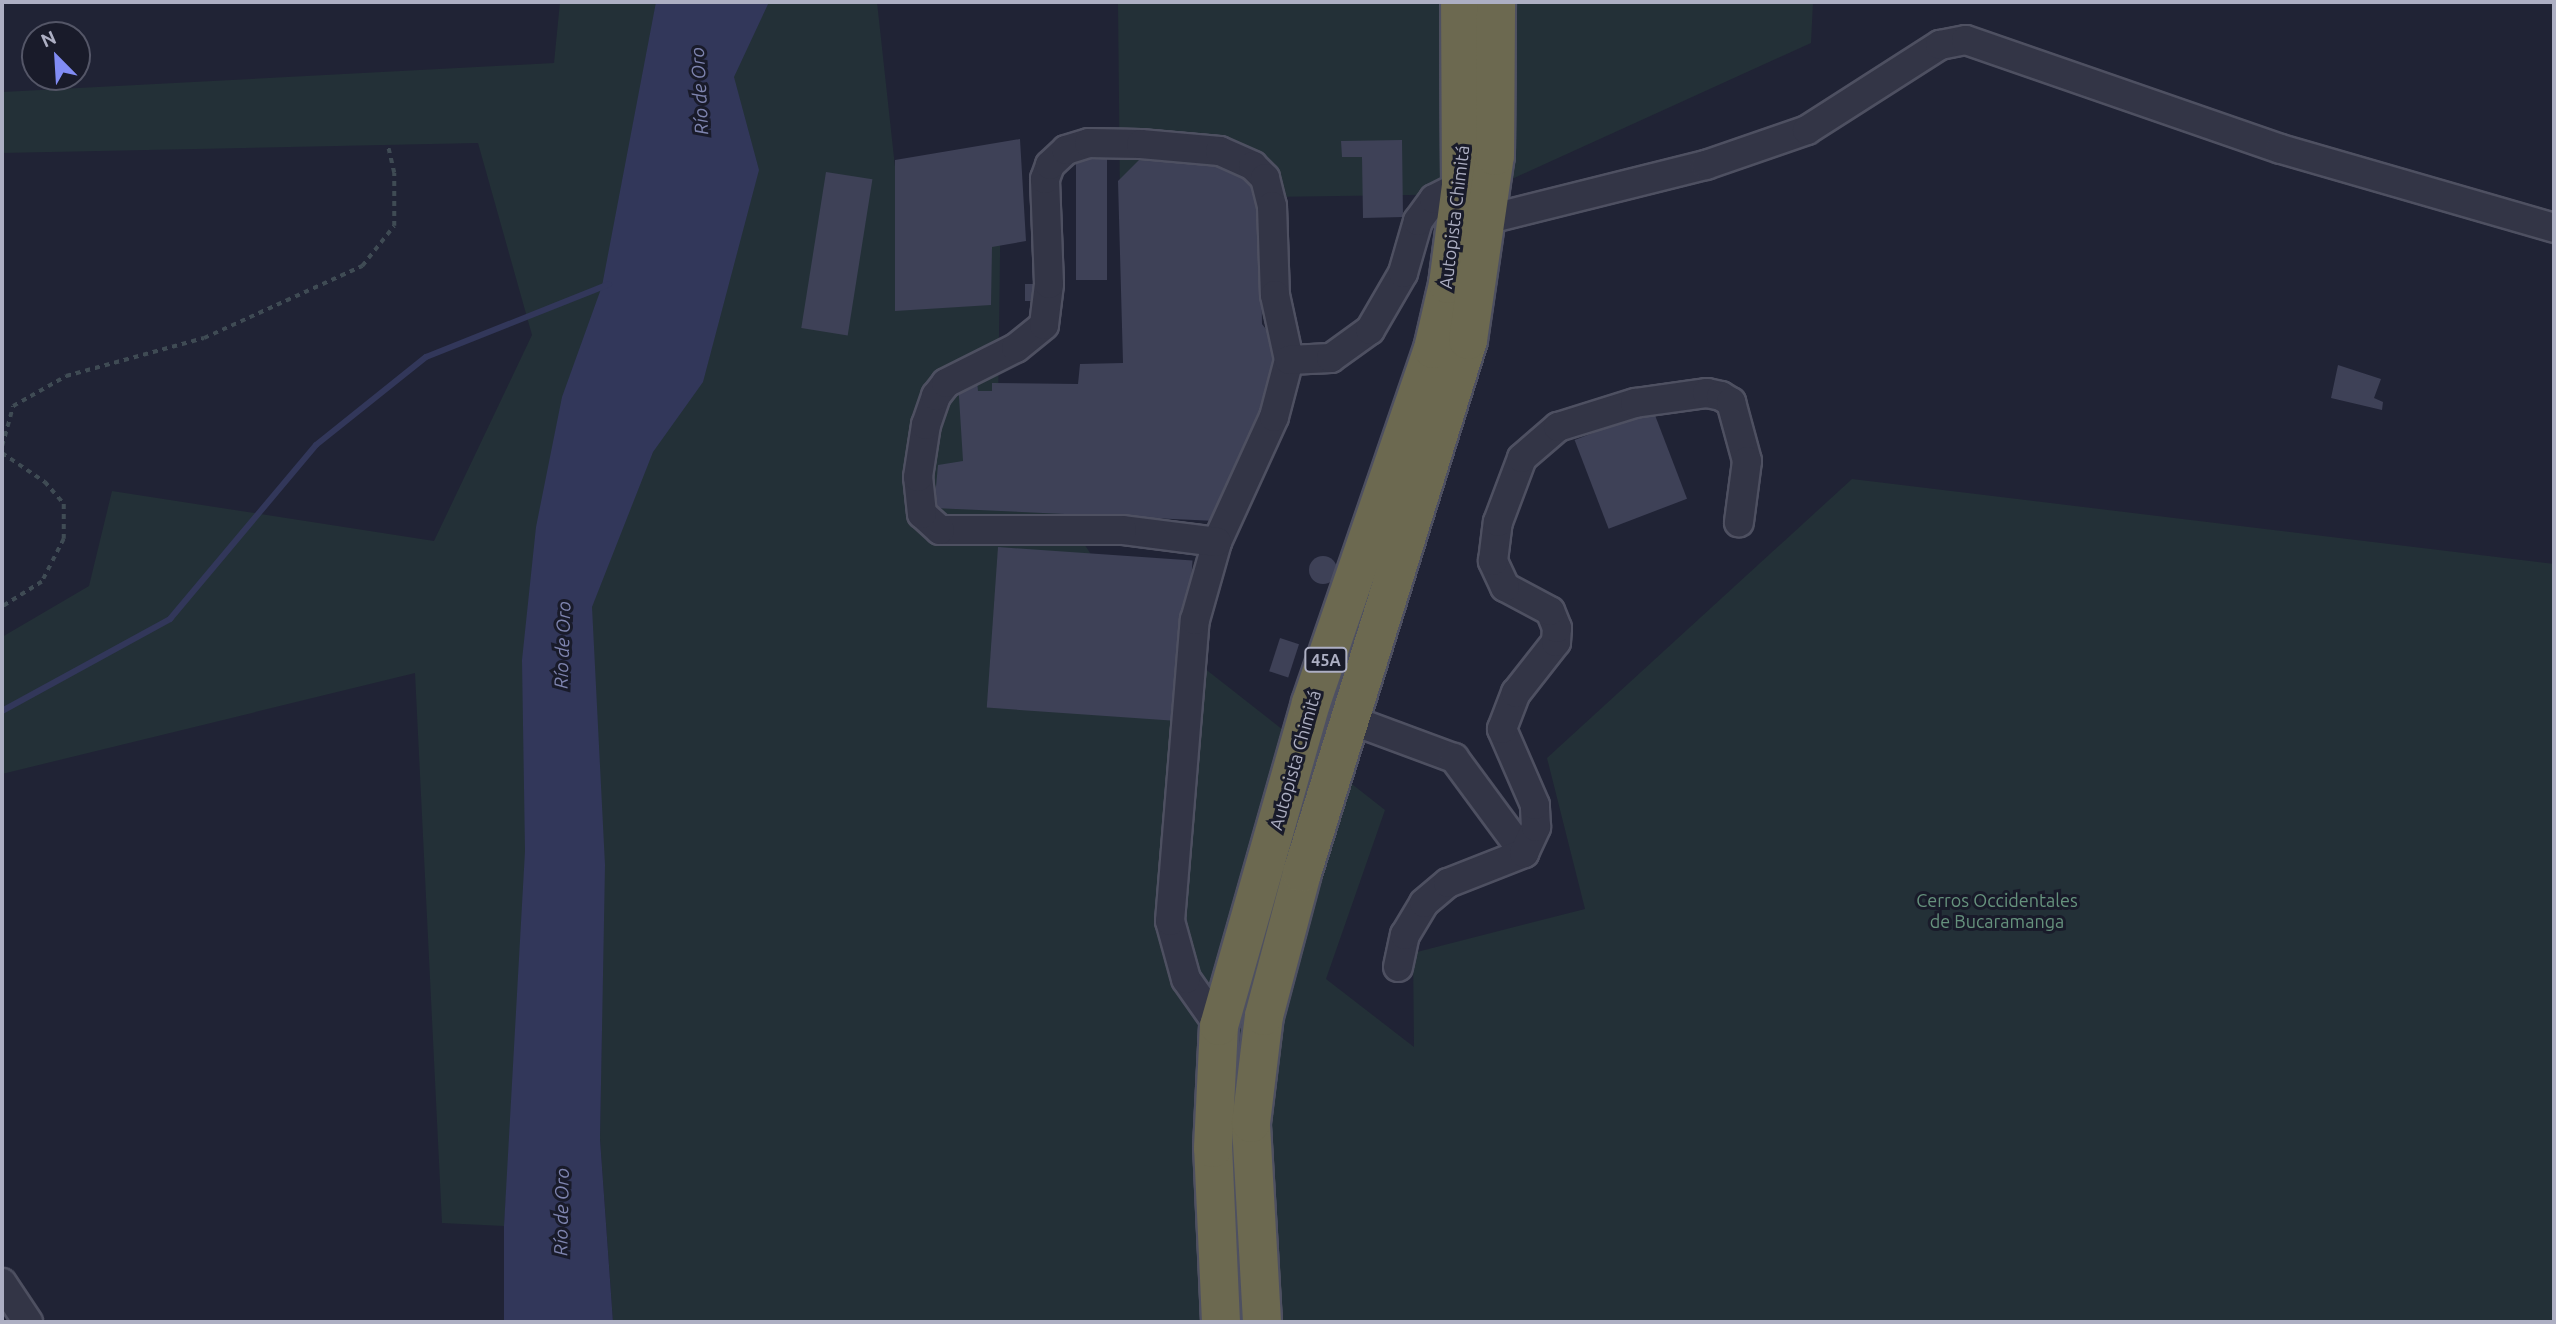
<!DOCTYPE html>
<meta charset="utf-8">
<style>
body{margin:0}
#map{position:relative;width:2556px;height:1324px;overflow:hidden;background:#202335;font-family:Ubuntu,sans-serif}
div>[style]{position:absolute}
.green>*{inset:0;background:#233037}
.water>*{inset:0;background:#32375a}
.stream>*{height:6px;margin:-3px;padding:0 3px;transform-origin:3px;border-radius:3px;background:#32375a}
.building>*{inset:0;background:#3e4157;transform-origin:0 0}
.round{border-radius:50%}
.path>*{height:3.5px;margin-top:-1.75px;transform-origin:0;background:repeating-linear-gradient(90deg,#3f4b54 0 5px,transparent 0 10px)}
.roads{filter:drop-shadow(2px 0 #4e5061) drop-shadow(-2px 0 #4e5061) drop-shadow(0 2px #4e5061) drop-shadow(0 -2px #4e5061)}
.minor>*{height:28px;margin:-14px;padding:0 14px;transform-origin:14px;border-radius:14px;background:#333546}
.highway>*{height:38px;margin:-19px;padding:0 19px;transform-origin:19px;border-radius:19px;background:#6c6950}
span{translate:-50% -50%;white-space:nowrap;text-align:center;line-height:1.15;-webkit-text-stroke:6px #191b2a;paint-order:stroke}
.shield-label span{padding:2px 5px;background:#191b2a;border:2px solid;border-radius:5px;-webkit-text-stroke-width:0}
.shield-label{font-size:16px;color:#adafc3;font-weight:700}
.street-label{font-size:18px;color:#adafc3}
.park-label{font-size:18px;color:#66927d}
.water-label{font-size:19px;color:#7e84af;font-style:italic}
.frame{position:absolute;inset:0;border:4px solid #adafc3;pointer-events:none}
.north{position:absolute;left:21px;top:21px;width:70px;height:70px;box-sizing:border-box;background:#191b2a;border:2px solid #545667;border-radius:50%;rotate:336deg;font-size:19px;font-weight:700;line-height:28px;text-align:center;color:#adafc3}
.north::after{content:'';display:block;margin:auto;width:24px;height:32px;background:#818cf4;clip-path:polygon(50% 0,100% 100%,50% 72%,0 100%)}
</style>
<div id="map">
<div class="green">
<i style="clip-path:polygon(560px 2px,877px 2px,896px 176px,1001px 176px,998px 413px,1125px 606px,1385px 810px,1326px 979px,1414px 1047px,1413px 953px,1585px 909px,1547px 758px,1852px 479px,2554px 564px,2554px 1322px,613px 1322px,600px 1139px,602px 1007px,518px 1033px,504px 1226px,442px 1223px,415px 673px,2px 774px,2px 637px,89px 586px,112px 491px,434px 541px,532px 335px,478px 143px,2px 153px,2px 92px,554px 63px)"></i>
<i style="clip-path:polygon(1118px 2px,1813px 2px,1811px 43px,1479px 194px,1120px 199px)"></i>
</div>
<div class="water">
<i style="clip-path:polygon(656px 2px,769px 2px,734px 77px,759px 170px,703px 382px,653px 452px,592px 607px,605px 865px,600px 1139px,613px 1322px,504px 1322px,504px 1226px,525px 851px,522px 660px,536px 527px,562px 397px,602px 286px)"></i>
</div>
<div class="stream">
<i style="left:2px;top:711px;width:192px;rotate:-28.7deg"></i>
<i style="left:170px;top:619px;width:227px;rotate:-50deg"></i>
<i style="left:316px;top:445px;width:141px;rotate:-38.7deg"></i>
<i style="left:426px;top:357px;width:197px;rotate:-21.7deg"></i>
</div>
<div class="building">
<i style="clip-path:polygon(1020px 139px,1026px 241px,992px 247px,991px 305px,895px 311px,895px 160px)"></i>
<i style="clip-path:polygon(1402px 140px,1403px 217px,1363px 218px,1362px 157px,1342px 157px,1341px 141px)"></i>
<i style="left:1076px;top:151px;width:31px;height:129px"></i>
<i style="clip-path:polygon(1139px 160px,1227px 163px,1260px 191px,1262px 324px,1279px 346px,1268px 378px,1268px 401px,1216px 521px,934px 508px,938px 465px,963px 461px,958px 381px,977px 381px,978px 391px,992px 391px,992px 383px,1078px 384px,1080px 364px,1123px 363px,1118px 181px)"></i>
<i style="left:826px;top:172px;width:47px;height:158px;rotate:9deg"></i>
<i style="left:1025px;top:284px;width:15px;height:17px"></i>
<i style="clip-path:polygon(2338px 365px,2381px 379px,2374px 398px,2383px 402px,2382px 410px,2331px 398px)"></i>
<i style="left:1653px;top:410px;width:95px;height:84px;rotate:69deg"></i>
<i style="left:998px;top:547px;width:195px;height:161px;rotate:4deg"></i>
<i class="round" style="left:1309px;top:556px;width:28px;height:28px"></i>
<i style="left:1280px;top:638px;width:20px;height:35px;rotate:18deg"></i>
</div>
<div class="path">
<i style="left:2px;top:446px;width:41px;rotate:-74.6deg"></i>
<i style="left:13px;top:406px;width:61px;rotate:-29.5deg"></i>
<i style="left:66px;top:376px;width:143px;rotate:-15.4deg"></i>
<i style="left:204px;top:338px;width:174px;rotate:-24.5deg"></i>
<i style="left:362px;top:266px;width:51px;rotate:-51.3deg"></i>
<i style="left:394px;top:226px;width:53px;rotate:-90deg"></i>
<i style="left:394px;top:173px;width:26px;rotate:-103deg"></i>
<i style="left:2px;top:453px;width:52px;rotate:34deg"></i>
<i style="left:45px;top:482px;width:29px;rotate:49deg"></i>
<i style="left:64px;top:504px;width:35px;rotate:90deg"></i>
<i style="left:64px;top:539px;width:48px;rotate:117.1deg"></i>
<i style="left:42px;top:582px;width:47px;rotate:148deg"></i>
</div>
<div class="roads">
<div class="minor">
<i style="left:1489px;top:219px;width:224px;rotate:-14deg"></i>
<i style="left:1706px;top:165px;width:107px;rotate:-19.1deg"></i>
<i style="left:1807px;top:130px;width:158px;rotate:-32.6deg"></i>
<i style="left:1940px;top:45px;width:26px;rotate:-11deg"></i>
<i style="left:1966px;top:40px;width:333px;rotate:19.1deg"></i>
<i style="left:2281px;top:149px;width:284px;rotate:16.1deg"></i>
<i style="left:1217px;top:542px;width:137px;rotate:-65.5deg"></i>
<i style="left:1274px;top:417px;width:59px;rotate:-75.3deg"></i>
<i style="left:1351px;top:720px;width:110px;rotate:20.3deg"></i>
<i style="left:1454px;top:758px;width:118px;rotate:53.6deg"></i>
<i style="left:1398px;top:967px;width:33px;rotate:-78deg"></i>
<i style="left:1405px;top:935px;width:37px;rotate:-59deg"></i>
<i style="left:1424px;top:903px;width:31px;rotate:-40deg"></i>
<i style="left:1448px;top:883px;width:82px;rotate:-21.5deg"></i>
<i style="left:1524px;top:853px;width:29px;rotate:-65deg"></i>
<i style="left:1536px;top:827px;width:22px;rotate:-93deg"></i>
<i style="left:1535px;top:805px;width:83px;rotate:-113.5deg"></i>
<i style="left:1502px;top:729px;width:39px;rotate:-69deg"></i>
<i style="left:1516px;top:693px;width:65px;rotate:-51.9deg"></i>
<i style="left:1556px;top:642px;width:14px;rotate:-86deg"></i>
<i style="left:1557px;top:628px;width:18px;rotate:-112deg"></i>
<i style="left:1550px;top:611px;width:51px;rotate:-151.9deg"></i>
<i style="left:1505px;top:587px;width:29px;rotate:-115deg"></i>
<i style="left:1493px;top:561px;width:39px;rotate:-83deg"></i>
<i style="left:1498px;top:522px;width:68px;rotate:-69.4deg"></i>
<i style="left:1522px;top:458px;width:48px;rotate:-40.7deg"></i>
<i style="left:1558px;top:427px;width:81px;rotate:-17.3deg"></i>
<i style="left:1635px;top:403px;width:73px;rotate:-7.9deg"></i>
<i style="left:1707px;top:393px;width:14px;rotate:12deg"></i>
<i style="left:1721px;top:396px;width:12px;rotate:31deg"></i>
<i style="left:1731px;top:402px;width:61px;rotate:74.8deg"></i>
<i style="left:1747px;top:461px;width:62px;rotate:97.5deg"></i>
<i style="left:1219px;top:1026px;width:57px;rotate:-125.1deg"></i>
<i style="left:1186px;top:979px;width:60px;rotate:-105.4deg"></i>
<i style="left:1170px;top:921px;width:302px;rotate:-85.3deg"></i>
<i style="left:1195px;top:620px;width:81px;rotate:-74.2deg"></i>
<i style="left:1217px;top:542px;width:96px;rotate:-172.8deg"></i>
<i style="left:1122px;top:530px;width:182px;rotate:180deg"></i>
<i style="left:940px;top:530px;width:24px;rotate:-138deg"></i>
<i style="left:922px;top:514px;width:37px;rotate:-96deg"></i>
<i style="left:918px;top:477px;width:53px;rotate:-81.3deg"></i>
<i style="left:926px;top:425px;width:31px;rotate:-71deg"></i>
<i style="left:936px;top:396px;width:16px;rotate:-52deg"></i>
<i style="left:946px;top:383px;width:78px;rotate:-26.6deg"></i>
<i style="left:1016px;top:348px;width:36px;rotate:-39deg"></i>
<i style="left:1044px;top:325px;width:41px;rotate:-83deg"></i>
<i style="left:1049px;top:284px;width:105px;rotate:-92.2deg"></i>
<i style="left:1045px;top:179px;width:15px;rotate:-70deg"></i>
<i style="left:1050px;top:165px;width:22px;rotate:-43deg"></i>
<i style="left:1066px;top:150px;width:24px;rotate:-17deg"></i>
<i style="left:1089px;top:143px;width:52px;rotate:1.1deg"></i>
<i style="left:1141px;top:144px;width:79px;rotate:5.1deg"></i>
<i style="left:1220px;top:151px;width:36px;rotate:24deg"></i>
<i style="left:1253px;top:166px;width:17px;rotate:45deg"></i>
<i style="left:1265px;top:178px;width:29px;rotate:76deg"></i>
<i style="left:1272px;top:206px;width:89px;rotate:88.1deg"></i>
<i style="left:1275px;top:295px;width:66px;rotate:77.8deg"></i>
<i style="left:1289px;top:360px;width:42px;rotate:-2.7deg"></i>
<i style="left:1331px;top:358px;width:48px;rotate:-35.7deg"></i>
<i style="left:1370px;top:330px;width:66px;rotate:-59.9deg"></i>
<i style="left:1403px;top:273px;width:54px;rotate:-73.9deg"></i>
<i style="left:1418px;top:221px;width:27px;rotate:-54deg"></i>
<i style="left:1434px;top:199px;width:30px;rotate:-27deg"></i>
<i style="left:2px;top:1283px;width:47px;rotate:56.3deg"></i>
</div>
<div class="highway">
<i style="left:1221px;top:1322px;width:174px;rotate:-92.6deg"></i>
<i style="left:1213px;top:1148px;width:122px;rotate:-87.2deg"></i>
<i style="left:1219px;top:1026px;width:336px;rotate:-74.1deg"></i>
<i style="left:1311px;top:703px;width:374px;rotate:-71deg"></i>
<i style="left:1433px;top:349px;width:67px;rotate:-77deg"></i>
<i style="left:1448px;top:284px;width:100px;rotate:-82.5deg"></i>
<i style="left:1461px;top:185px;width:183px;rotate:-90.3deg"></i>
<i style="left:1262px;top:1322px;width:199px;rotate:-93.2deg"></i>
<i style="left:1251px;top:1123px;width:108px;rotate:-83.1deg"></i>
<i style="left:1264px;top:1016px;width:148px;rotate:-75.1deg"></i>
<i style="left:1302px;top:873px;width:558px;rotate:-72.7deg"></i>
<i style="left:1468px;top:340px;width:186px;rotate:-81.7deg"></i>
<i style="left:1495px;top:156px;width:154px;rotate:-89.6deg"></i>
</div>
</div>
<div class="shield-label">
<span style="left:1326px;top:660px">45A</span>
</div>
<div class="street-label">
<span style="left:1454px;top:217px;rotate:-83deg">Autopista Chimitá</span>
<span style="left:1295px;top:760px;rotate:-74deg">Autopista Chimitá</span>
</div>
<div class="park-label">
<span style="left:1997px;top:911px">Cerros Occidentales<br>de Bucaramanga</span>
</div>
<div class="water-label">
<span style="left:700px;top:91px;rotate:-93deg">Río de Oro</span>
<span style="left:563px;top:645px;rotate:-88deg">Río de Oro</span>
<span style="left:562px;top:1212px;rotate:-89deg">Río de Oro</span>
</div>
<div class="frame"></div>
<div class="north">N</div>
</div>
